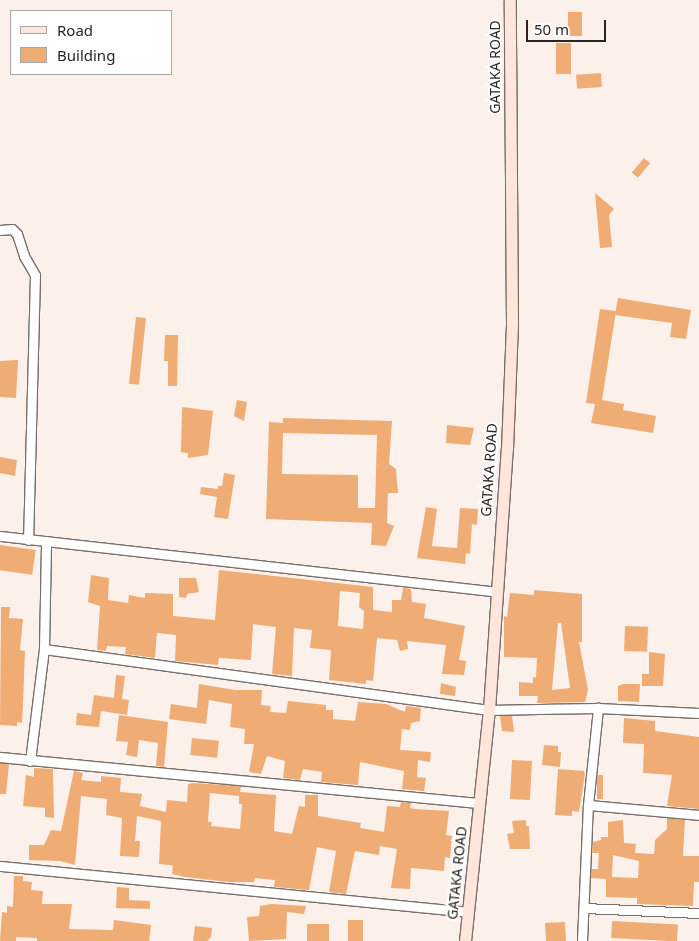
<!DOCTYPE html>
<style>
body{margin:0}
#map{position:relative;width:699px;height:941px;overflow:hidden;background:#fbf1ea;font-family:"Noto Sans",sans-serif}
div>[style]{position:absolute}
.building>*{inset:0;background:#efac75;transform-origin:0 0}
.roads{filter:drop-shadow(1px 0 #786f69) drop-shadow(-1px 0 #786f69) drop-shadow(0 1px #786f69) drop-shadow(0 -1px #786f69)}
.street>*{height:9px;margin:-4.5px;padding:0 4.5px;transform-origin:4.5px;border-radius:4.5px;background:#fff}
.secondary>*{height:11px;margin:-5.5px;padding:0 5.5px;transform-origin:5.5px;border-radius:5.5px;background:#ffe6dc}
span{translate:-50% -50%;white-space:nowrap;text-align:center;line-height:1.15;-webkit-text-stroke:4px #fff;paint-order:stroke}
.street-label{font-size:14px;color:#292523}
.legend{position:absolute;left:10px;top:10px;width:162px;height:65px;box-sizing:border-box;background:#fff;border:1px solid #a9a8a7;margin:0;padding:6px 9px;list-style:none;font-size:15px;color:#292523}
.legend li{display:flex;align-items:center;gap:10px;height:25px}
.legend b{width:25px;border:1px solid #a9a8a7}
.scale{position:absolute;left:526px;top:20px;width:80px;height:22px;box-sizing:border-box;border:2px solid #292523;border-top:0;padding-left:6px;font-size:15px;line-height:18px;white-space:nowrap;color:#292523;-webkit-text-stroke:4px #fff;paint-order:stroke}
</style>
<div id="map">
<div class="building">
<i style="left:568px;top:12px;width:14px;height:24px"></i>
<i style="left:556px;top:43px;width:15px;height:31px"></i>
<i style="left:601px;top:73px;width:14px;height:25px;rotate:86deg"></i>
<i style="left:644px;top:158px;width:8px;height:19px;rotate:40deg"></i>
<i style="clip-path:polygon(595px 193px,614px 209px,609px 215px,612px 247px,600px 248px)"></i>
<i style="clip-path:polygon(618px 298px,691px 310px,686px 339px,670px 337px,672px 323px,615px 315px)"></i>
<i style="clip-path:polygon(600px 309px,616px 311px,602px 400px,624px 404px,623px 410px,656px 416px,653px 433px,591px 423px,595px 404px,586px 403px)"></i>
<i style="left:136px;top:317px;width:10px;height:67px;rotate:6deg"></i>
<i style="clip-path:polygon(165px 335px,178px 335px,177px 386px,168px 386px,168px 361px,164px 361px)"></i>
<i style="clip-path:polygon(18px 360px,16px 398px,0 397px,0 361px)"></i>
<i style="clip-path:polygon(237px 400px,247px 402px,244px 421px,234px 416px)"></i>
<i style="clip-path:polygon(182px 407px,213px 411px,208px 455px,188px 458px,188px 453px,181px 452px)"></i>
<i style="clip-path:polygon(evenodd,283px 418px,392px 421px,389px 464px,396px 469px,398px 493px,388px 493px,387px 523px,394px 526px,386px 546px,371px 545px,372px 523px,266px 519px,269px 422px,283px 423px,283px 418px,283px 433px,377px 435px,375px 508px,358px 508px,358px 475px,282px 474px,283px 433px)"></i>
<i style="clip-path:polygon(447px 425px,474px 428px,470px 445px,446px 443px)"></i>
<i style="clip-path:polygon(0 457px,17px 460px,15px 476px,0 473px)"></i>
<i style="clip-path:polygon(224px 473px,235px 475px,228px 519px,214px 517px,217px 497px,200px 494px,201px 487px,218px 489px,218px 486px,222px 486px)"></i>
<i style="clip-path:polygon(426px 507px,437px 509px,432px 546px,457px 548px,460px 508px,478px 509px,477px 525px,472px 524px,470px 554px,466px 553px,465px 564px,417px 558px)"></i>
<i style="left:0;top:545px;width:36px;height:25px;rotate:8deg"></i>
<i style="clip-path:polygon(evenodd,219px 570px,373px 587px,373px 610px,392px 612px,392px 600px,401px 600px,403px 588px,411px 589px,412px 602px,426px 604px,424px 618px,465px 626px,459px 660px,466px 661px,464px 675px,442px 674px,446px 645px,407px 641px,408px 649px,400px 651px,397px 640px,377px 638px,373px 681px,366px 680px,366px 684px,329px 680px,331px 650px,310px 648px,312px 630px,294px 628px,292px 676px,272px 674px,276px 627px,253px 624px,251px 660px,219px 658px,218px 665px,175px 661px,176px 635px,157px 633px,155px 658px,125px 654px,126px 647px,107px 646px,106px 651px,97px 650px,100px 606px,88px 602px,91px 575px,109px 578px,108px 600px,128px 603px,129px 595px,145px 598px,145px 593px,173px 594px,173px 616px,215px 620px,219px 570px,340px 591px,360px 593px,359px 607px,364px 611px,363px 629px,338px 626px,340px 591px)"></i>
<i style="clip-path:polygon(179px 578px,196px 578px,199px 592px,187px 594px,186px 598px,179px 597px)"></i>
<i style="clip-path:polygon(evenodd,534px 590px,582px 594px,582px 642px,579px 642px,588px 690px,585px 702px,537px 703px,538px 696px,519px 696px,519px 682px,533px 683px,533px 677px,536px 678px,537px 658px,504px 657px,504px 616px,507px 617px,510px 593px,534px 595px,534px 590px,558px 623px,561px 623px,570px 688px,552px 690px,558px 623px)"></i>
<i style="clip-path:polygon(1px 607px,10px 607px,9px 618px,23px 619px,20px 650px,25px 651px,23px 704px,22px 723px,17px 722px,17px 726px,0 725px)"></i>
<i style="left:625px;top:626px;width:23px;height:25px;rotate:2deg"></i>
<i style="clip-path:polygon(649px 652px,665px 654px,663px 686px,642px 686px,642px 674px,649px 674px)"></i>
<i style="clip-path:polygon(116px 675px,125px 676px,122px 699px,129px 700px,127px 715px,101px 711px,99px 727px,76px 725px,77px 713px,91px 715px,94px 695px,114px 698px)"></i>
<i style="clip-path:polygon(441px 683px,456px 687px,455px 696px,440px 694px)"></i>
<i style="clip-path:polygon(199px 684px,235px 690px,262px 690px,261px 705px,271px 706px,270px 712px,286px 713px,288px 701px,326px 705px,326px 710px,333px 710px,333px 719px,355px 721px,358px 702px,386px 704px,405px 712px,406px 706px,421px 708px,420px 721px,411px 723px,410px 730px,402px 729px,400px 750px,431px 752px,430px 762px,418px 760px,417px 777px,426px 778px,424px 791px,402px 789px,404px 771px,360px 762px,358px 785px,321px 782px,322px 772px,303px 769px,300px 780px,283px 778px,285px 761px,267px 756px,261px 774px,249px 772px,254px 744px,244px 744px,245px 729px,230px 727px,232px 704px,209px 700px,206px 724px,169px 719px,171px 704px,197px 708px)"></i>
<i style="clip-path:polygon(623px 684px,640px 684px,639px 702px,618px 701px,618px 686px)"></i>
<i style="clip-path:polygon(119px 715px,168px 722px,164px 767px,156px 766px,158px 743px,139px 740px,137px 757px,126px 755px,128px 742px,116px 741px)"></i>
<i style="clip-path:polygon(500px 716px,512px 716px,514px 732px,502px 731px)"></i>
<i style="clip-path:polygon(624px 718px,655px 721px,655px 731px,699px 737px,699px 809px,667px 806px,672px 775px,643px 773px,644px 744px,623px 743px)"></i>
<i style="left:192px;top:738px;width:27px;height:17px;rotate:6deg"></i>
<i style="clip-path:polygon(544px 745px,558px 746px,558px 752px,561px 752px,560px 767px,542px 765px)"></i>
<i style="left:512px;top:760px;width:20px;height:39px;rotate:3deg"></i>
<i style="clip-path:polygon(0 763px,9px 764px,6px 794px,0 794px)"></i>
<i style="clip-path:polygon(34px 768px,53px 769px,54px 818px,45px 817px,45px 808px,23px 806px,26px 775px,34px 777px)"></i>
<i style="clip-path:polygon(558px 769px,584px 771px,585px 774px,579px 812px,572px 811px,572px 816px,555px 815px)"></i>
<i style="clip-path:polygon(evenodd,74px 771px,83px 773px,81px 780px,101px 782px,101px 776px,121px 778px,120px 792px,142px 794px,140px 806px,166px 812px,167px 800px,187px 802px,188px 784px,193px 783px,241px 786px,240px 792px,276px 795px,274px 831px,292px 834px,299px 806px,305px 807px,305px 795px,318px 795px,318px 816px,361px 823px,360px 828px,384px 832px,387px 806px,400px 807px,401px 802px,411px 803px,410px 808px,415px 809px,449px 811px,446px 835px,452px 836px,450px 858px,445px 857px,444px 871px,411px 868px,410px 889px,391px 888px,397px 849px,380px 846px,379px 855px,355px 851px,346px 894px,329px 892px,336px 851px,317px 847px,309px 890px,274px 887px,275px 880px,255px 878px,254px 882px,229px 882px,185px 877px,172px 874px,173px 866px,170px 865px,159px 864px,161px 821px,137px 816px,135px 841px,140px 841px,139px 857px,120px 856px,122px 818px,106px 815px,107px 799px,81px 796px,75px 865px,60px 861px,29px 860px,29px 845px,44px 845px,51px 830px,61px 831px,74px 771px,210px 793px,239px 796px,239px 804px,242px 804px,240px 829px,211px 826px,212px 822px,208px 822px,210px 793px)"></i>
<i style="left:597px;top:775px;width:6px;height:24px"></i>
<i style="clip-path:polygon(evenodd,667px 818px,685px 820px,683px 856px,699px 856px,699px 882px,694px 882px,693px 906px,637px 904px,637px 898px,606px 897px,606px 879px,591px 878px,591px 869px,598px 869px,599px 853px,592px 853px,593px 842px,601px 840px,601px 837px,608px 837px,608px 822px,623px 820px,624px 843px,636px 844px,635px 853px,654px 854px,655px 840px,667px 829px,667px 818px,613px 855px,639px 861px,638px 878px,612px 877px,613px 855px)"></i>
<i style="clip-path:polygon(526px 820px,526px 826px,529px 826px,530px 849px,510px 849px,507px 834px,514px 833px,512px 821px)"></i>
<i style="clip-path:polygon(14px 876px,23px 876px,23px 881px,32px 882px,31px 890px,43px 891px,42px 904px,72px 904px,69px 929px,113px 930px,114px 920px,151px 925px,149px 941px,37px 941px,37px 938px,16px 937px,16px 941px,0 941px,2px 912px,7px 913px,7px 906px,13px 907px)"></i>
<i style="clip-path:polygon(117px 887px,129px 888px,129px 900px,150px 901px,150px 909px,116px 908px)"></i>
<i style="clip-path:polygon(271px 904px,306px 906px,304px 914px,287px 912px,286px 939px,249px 941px,247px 917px,259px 916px,260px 906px)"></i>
<i style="left:348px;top:920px;width:15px;height:21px"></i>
<i style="left:612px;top:921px;width:66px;height:17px;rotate:3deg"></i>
<i style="left:565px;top:922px;width:19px;height:20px;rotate:87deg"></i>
<i style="left:307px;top:924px;width:22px;height:17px"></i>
<i style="clip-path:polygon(195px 926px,212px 928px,211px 937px,207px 941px,193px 941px)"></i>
</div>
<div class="roads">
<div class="street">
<i style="left:0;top:230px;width:12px;rotate:-5deg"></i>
<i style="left:12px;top:229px;width:7px;rotate:45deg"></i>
<i style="left:17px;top:234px;width:23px;rotate:72deg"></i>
<i style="left:24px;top:256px;width:22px;rotate:60deg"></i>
<i style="left:35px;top:275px;width:265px;rotate:91.5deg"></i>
<i style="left:0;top:536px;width:499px;rotate:6.4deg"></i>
<i style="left:44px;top:649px;width:449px;rotate:7.8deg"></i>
<i style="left:489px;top:710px;width:109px;rotate:-1.1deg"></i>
<i style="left:598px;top:708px;width:101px;rotate:2.8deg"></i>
<i style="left:0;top:757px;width:481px;rotate:5.5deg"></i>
<i style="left:30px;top:761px;width:113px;rotate:-82.9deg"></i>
<i style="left:44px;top:649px;width:108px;rotate:-88.9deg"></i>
<i style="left:588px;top:805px;width:111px;rotate:5.1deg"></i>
<i style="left:0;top:866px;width:470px;rotate:5.6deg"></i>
<i style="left:584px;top:908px;width:115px;rotate:2.5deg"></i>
<i style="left:582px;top:941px;width:136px;rotate:-87.5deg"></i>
<i style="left:588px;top:805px;width:98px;rotate:-84.1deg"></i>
</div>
<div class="secondary">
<i style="left:465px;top:941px;width:232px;rotate:-84.1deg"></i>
<i style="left:489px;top:710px;width:262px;rotate:-86.1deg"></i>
<i style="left:507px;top:449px;width:126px;rotate:-87.7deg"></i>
<i style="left:512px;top:323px;width:323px;rotate:-90.4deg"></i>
</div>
</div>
<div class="street-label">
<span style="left:495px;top:67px;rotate:-90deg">GATAKA ROAD</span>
<span style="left:489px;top:470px;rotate:-86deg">GATAKA ROAD</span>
<span style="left:457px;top:873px;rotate:-84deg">GATAKA ROAD</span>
</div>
<ul class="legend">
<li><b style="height:6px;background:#ffe6dc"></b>Road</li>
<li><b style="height:14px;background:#efac75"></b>Building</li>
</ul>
<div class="scale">50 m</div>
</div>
